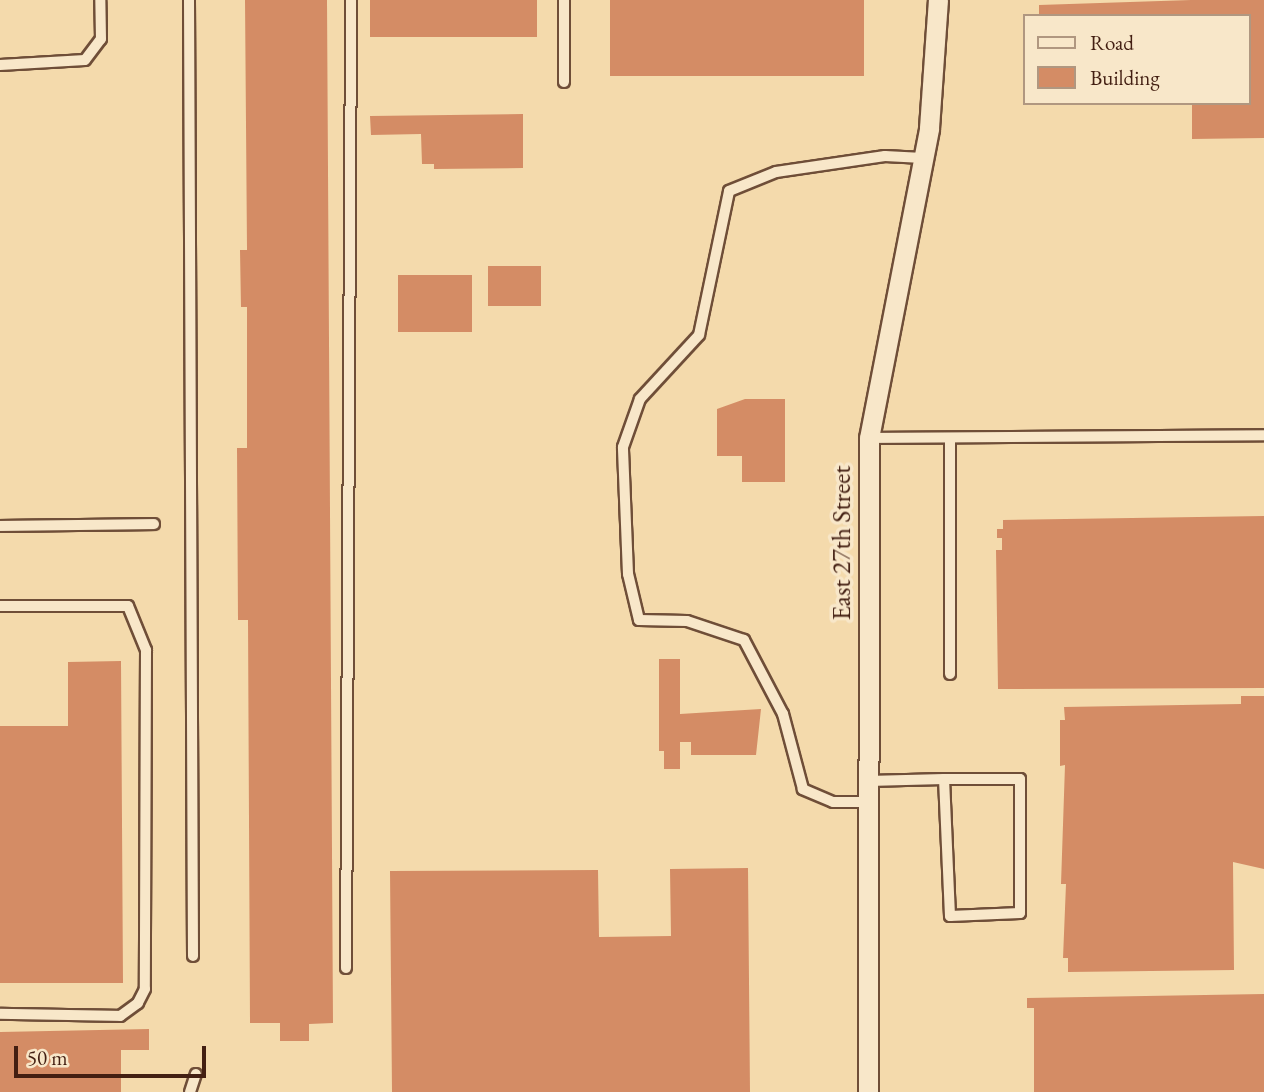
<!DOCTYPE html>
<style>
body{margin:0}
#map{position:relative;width:1264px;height:1092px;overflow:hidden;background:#f4daac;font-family:"EB Garamond",serif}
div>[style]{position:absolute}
.building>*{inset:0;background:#d48c65;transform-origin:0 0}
.roads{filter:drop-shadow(2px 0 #6f4e38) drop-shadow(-2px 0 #6f4e38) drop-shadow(0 2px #6f4e38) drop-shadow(0 -2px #6f4e38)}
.service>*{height:10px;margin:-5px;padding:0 5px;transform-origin:5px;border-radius:5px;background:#f8e7c9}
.minor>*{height:19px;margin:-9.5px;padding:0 9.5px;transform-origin:9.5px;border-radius:9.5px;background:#f8e7c9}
span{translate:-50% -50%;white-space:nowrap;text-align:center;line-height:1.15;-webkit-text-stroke:7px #f8e7c9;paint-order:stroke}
.street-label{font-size:26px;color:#431f12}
.legend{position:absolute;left:1023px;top:14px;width:228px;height:91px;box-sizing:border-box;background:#f8e7c9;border:2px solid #b09780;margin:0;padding:9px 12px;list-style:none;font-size:21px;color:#431f12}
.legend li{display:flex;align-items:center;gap:14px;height:35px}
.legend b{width:35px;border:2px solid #b09780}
.scale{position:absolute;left:14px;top:1046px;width:192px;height:32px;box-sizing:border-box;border:4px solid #431f12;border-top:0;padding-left:9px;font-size:21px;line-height:24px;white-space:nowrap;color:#431f12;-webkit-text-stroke:5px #f8e7c9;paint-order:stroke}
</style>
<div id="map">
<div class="building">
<i style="clip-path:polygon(245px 0,327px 0,333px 1023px,309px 1024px,309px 1041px,280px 1041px,280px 1023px,250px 1023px,248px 620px,238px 620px,237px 448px,247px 448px,247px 307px,241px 307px,240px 250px,247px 250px)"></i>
<i style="left:370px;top:0;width:167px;height:37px"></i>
<i style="left:610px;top:0;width:254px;height:76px"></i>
<i style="clip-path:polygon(1191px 0,1264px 0,1264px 138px,1192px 139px,1192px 103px,1248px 103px,1248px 16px,1039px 16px,1039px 5px)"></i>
<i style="clip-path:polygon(523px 114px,523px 168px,434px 169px,434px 164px,422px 164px,421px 134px,371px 135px,370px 116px)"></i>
<i style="left:488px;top:266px;width:53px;height:40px"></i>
<i style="left:398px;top:275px;width:74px;height:57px"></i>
<i style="clip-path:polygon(745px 399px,785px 399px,785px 482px,742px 482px,742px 456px,717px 456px,717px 409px)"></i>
<i style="clip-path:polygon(1264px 516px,1264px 688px,998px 689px,996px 550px,1002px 550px,1002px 538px,997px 538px,997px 529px,1003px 529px,1003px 520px)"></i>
<i style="clip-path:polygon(659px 659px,680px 659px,680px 714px,761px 709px,756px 755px,691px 755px,691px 742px,680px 742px,680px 769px,664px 769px,664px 751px,659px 751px)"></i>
<i style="clip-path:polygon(121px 661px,123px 983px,0 983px,0 726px,68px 726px,68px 662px)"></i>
<i style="clip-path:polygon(1241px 696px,1264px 696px,1264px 869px,1233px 862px,1234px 970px,1068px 972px,1068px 958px,1063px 958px,1066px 884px,1061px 884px,1065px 765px,1060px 766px,1060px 720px,1065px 720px,1064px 707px,1241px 704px)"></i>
<i style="clip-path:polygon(748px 868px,750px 1092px,392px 1092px,390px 871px,598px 870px,599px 937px,671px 936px,670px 869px)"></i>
<i style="clip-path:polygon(1264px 994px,1264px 1092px,1034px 1092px,1034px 1008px,1027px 1008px,1027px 998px)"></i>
<i style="clip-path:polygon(149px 1029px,149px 1050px,121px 1050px,121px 1092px,0 1092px,0 1032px)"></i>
</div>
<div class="roads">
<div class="service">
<i style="left:189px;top:0;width:956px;rotate:89.76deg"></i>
<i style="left:0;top:65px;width:85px;rotate:-3.4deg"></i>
<i style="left:85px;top:60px;width:26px;rotate:-53deg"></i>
<i style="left:101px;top:39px;width:39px;rotate:-91deg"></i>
<i style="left:564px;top:82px;width:82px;rotate:-90deg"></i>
<i style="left:869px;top:438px;width:395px;rotate:-0.4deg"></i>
<i style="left:950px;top:438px;width:236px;rotate:90deg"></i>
<i style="left:0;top:526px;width:154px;rotate:-0.7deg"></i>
<i style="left:0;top:606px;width:128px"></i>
<i style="left:128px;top:606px;width:48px;rotate:67.8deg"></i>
<i style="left:146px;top:650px;width:339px;rotate:90.2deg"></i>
<i style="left:145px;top:989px;width:16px;rotate:117deg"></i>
<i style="left:138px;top:1003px;width:22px;rotate:144deg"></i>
<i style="left:120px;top:1016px;width:120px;rotate:-179deg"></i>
<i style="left:868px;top:781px;width:76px;rotate:-1.5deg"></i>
<i style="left:944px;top:779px;width:76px"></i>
<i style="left:1020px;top:779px;width:134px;rotate:90deg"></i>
<i style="left:1020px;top:913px;width:70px;rotate:177.5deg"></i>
<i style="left:950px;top:916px;width:137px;rotate:-92.5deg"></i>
<i style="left:869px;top:802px;width:36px;rotate:180deg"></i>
<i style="left:833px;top:802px;width:33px;rotate:-157deg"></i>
<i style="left:803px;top:789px;width:78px;rotate:-104.9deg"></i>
<i style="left:783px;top:714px;width:84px;rotate:-117.8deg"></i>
<i style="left:744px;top:640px;width:60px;rotate:-161.6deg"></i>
<i style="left:687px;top:621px;width:48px;rotate:-178.8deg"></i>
<i style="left:639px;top:620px;width:47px;rotate:-103.4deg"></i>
<i style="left:628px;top:574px;width:127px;rotate:-92.3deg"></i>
<i style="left:623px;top:447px;width:51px;rotate:-70.5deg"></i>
<i style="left:640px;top:399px;width:87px;rotate:-47.3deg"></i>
<i style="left:699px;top:335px;width:147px;rotate:-78.2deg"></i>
<i style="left:729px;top:191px;width:51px;rotate:-22deg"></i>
<i style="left:776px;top:172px;width:110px;rotate:-8.4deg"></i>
<i style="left:885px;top:156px;width:38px;rotate:3deg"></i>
<i style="left:346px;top:968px;width:968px;rotate:-89.7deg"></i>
<i style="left:190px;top:1092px;width:19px;rotate:-72deg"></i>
</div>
<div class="minor">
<i style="left:868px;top:1092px;width:654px;rotate:-89.91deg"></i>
<i style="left:869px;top:438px;width:316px;rotate:-79deg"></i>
<i style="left:929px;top:128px;width:128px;rotate:-86deg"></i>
</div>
</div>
<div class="street-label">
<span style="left:842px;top:543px;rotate:-90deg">East 27th Street</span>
</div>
<ul class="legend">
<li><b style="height:9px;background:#f8e7c9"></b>Road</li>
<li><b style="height:19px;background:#d48c65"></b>Building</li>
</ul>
<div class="scale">50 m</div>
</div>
